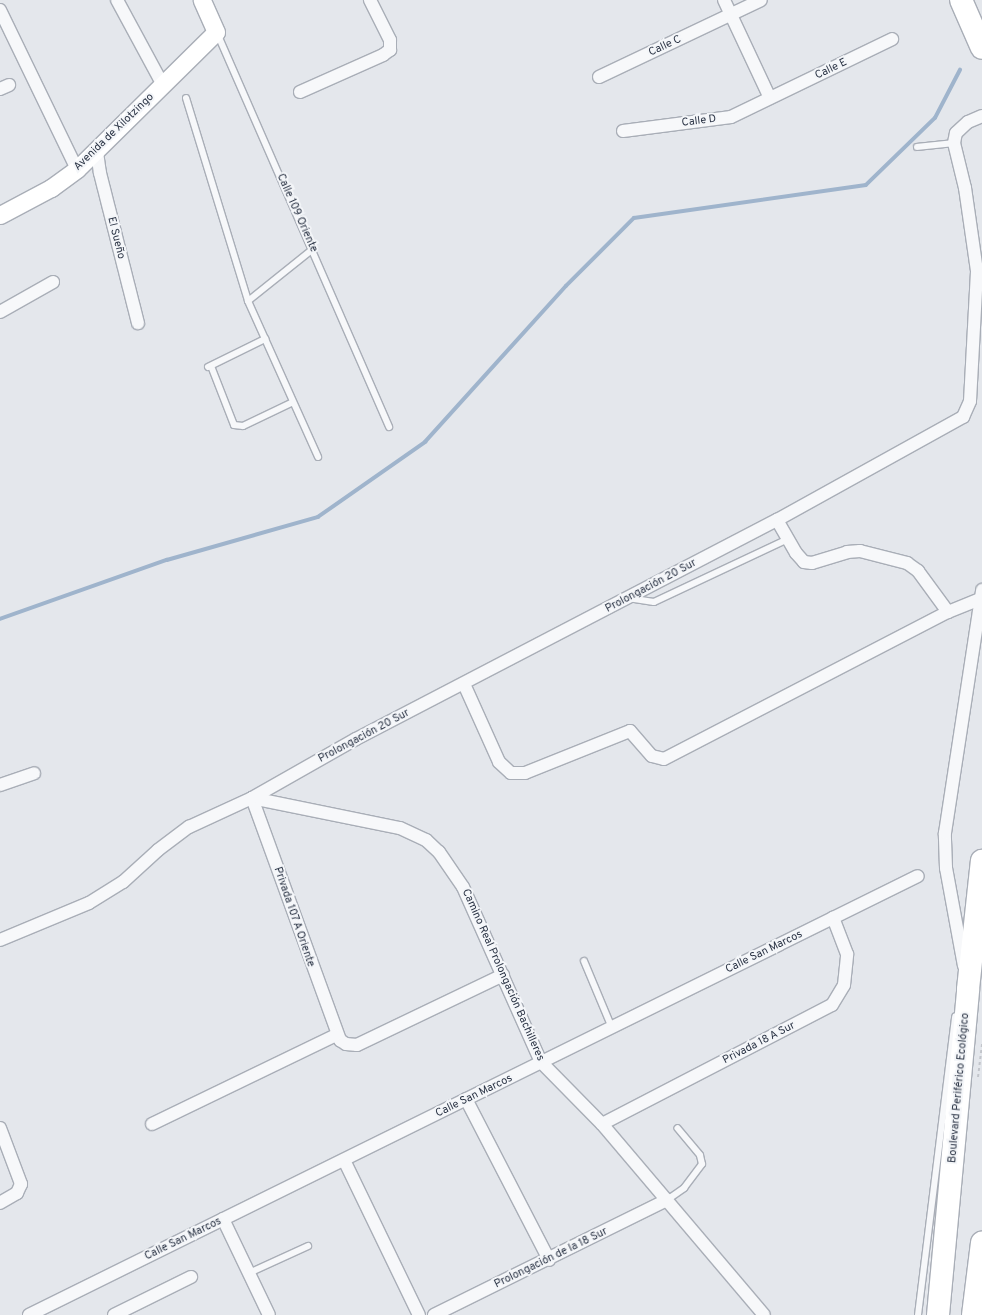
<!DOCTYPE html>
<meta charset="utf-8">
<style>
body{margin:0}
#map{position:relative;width:982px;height:1315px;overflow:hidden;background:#e4e7ec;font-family:Overpass,sans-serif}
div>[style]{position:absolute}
.stream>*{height:3.5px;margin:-1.75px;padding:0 1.75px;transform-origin:1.75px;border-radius:1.75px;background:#9fb4cc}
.path>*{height:2px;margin-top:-1px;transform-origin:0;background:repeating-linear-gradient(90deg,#c2c5cb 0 3px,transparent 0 6px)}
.roads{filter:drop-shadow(1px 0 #a9aeb7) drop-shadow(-1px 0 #a9aeb7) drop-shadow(0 1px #a9aeb7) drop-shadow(0 -1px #a9aeb7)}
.lane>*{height:6px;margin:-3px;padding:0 3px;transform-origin:3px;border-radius:3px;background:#f7f8fa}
.street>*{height:12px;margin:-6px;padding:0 6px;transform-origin:6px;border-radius:6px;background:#f7f8fa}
.secondary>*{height:17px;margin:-8.5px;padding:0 8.5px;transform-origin:8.5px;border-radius:8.5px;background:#fff}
.highway>*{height:22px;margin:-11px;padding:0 11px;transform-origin:11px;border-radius:11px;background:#fff}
span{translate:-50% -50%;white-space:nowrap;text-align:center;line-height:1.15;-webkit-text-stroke:4px #f4f6f9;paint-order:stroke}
.street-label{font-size:11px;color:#2b3445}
</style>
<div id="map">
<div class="stream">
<i style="left:0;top:619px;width:177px;rotate:-19.5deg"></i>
<i style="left:167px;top:560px;width:157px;rotate:-15.9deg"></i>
<i style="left:318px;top:517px;width:131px;rotate:-35deg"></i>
<i style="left:425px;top:442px;width:210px;rotate:-47.9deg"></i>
<i style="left:566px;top:286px;width:96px;rotate:-45deg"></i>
<i style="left:634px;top:218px;width:234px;rotate:-8.1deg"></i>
<i style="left:866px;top:185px;width:96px;rotate:-44.2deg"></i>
<i style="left:935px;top:118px;width:54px;rotate:-62.5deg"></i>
</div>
<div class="path">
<i style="left:978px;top:1077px;width:34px;rotate:-83deg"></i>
</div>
<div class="roads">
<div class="lane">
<i style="left:217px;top:33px;width:430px;rotate:66.4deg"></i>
<i style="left:186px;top:98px;width:212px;rotate:73deg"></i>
<i style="left:248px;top:301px;width:171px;rotate:65.8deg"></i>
<i style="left:917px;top:147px;width:37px;rotate:-6deg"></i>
<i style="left:248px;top:301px;width:83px;rotate:-38.7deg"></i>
<i style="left:211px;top:366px;width:63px;rotate:68.7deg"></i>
<i style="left:234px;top:425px;width:9px;rotate:6deg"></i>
<i style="left:243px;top:426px;width:55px;rotate:-25.6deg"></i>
<i style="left:208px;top:367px;width:64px;rotate:-26.2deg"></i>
<i style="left:628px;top:598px;width:26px;rotate:9deg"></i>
<i style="left:654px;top:602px;width:148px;rotate:-25.2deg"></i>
<i style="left:584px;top:961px;width:73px;rotate:67.3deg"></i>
<i style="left:667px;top:1200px;width:21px;rotate:-35deg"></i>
<i style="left:684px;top:1188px;width:30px;rotate:-53deg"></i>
<i style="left:702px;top:1164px;width:9px;rotate:-103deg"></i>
<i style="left:700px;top:1155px;width:35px;rotate:-130deg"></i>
<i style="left:249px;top:1273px;width:65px;rotate:-24.6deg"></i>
<i style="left:918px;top:1315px;width:301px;rotate:-82.9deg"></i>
</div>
<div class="street">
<i style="left:117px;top:0;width:97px;rotate:61.6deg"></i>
<i style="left:724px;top:0;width:108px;rotate:64.9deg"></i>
<i style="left:0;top:10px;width:177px;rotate:64.2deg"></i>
<i style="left:599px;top:77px;width:179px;rotate:-25.4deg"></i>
<i style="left:0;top:89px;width:10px;rotate:-24deg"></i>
<i style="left:300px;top:92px;width:91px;rotate:-24deg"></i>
<i style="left:383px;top:55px;width:9px;rotate:-36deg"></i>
<i style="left:390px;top:50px;width:10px;rotate:-90deg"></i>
<i style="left:390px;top:40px;width:45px;rotate:-116.6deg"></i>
<i style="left:623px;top:131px;width:109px;rotate:-7.4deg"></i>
<i style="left:731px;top:117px;width:179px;rotate:-25.8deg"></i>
<i style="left:97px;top:152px;width:21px;rotate:82deg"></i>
<i style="left:100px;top:173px;width:155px;rotate:75.8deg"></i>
<i style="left:0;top:312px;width:61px;rotate:-29.5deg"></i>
<i style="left:777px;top:520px;width:38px;rotate:60deg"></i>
<i style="left:796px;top:553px;width:12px;rotate:48deg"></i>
<i style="left:804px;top:562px;width:8px;rotate:7deg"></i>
<i style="left:812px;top:563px;width:37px;rotate:-17deg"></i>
<i style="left:847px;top:552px;width:13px;rotate:-4deg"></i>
<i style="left:860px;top:551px;width:49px;rotate:14.3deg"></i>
<i style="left:907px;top:563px;width:14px;rotate:36deg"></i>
<i style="left:918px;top:571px;width:51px;rotate:53.8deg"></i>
<i style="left:464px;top:684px;width:85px;rotate:65.8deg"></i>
<i style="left:499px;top:762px;width:16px;rotate:43deg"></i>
<i style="left:511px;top:773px;width:14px"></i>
<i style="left:525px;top:773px;width:113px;rotate:-21.8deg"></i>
<i style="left:630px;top:731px;width:33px;rotate:49deg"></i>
<i style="left:652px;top:756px;width:12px;rotate:14deg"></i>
<i style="left:664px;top:759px;width:320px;rotate:-27.4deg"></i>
<i style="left:948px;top:612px;width:35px;rotate:-22deg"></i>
<i style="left:0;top:785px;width:36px;rotate:-19deg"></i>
<i style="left:252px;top:798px;width:151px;rotate:11.5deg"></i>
<i style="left:400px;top:828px;width:29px;rotate:25deg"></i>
<i style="left:426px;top:840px;width:18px;rotate:43deg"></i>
<i style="left:439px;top:852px;width:42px;rotate:55.6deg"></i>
<i style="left:463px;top:887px;width:192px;rotate:66deg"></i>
<i style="left:541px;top:1062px;width:87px;rotate:45.5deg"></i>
<i style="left:602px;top:1124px;width:250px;rotate:49.7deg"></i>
<i style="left:252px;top:798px;width:258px;rotate:70deg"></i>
<i style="left:340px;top:1040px;width:7px;rotate:34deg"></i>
<i style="left:346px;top:1044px;width:11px;rotate:5deg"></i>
<i style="left:357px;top:1045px;width:162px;rotate:-25.6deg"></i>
<i style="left:0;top:940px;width:96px;rotate:-22.6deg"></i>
<i style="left:89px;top:903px;width:40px;rotate:-32deg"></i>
<i style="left:123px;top:882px;width:47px;rotate:-42.4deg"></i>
<i style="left:158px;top:850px;width:39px;rotate:-37deg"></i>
<i style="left:189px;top:827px;width:69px;rotate:-24.7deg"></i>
<i style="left:252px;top:798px;width:120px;rotate:-29.6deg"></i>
<i style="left:356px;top:739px;width:475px;rotate:-27.5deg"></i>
<i style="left:777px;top:520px;width:213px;rotate:-29deg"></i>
<i style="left:963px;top:417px;width:17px;rotate:-66deg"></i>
<i style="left:970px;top:401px;width:130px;rotate:-86.9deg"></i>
<i style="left:977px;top:271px;width:84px;rotate:-98.2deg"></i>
<i style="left:965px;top:188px;width:46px;rotate:-103.7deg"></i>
<i style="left:954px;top:143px;width:10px;rotate:-79deg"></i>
<i style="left:956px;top:133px;width:16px;rotate:-43deg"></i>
<i style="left:968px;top:122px;width:15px;rotate:-23deg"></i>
<i style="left:964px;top:966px;width:100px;rotate:-100.4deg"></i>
<i style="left:946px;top:868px;width:35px;rotate:-92deg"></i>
<i style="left:945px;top:833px;width:246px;rotate:-81.3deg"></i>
<i style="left:466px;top:1099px;width:181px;rotate:62.7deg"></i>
<i style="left:152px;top:1124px;width:204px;rotate:-25.8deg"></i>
<i style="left:602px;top:1124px;width:259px;rotate:-27.4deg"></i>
<i style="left:832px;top:1005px;width:23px;rotate:-59deg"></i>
<i style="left:844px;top:985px;width:31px;rotate:-84deg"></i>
<i style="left:847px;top:954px;width:39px;rotate:-111deg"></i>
<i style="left:0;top:1128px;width:60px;rotate:69.4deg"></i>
<i style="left:21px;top:1184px;width:10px;rotate:114deg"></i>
<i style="left:17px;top:1193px;width:20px;rotate:150deg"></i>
<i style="left:344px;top:1160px;width:172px;rotate:64.2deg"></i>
<i style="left:223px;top:1219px;width:106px;rotate:64.4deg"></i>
<i style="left:29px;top:1315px;width:991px;rotate:-26.28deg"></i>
<i style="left:114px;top:1315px;width:86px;rotate:-26.3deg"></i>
<i style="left:434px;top:1315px;width:260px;rotate:-26.3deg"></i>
</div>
<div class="secondary">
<i style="left:0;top:215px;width:58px;rotate:-27.9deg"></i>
<i style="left:51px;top:188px;width:32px;rotate:-36deg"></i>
<i style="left:77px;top:169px;width:195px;rotate:-44.6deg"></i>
<i style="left:216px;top:32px;width:35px;rotate:-114deg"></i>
</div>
<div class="highway">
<i style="left:961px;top:0;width:52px;rotate:66.4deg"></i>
<i style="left:938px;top:1315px;width:327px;rotate:-84.7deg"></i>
<i style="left:968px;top:989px;width:129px;rotate:-83.8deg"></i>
<i style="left:973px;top:1315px;width:73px;rotate:-82.9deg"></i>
</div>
</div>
<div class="street-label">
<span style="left:665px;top:46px;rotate:-25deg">Calle C</span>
<span style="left:831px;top:69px;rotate:-26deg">Calle E</span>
<span style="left:699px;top:121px;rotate:-7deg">Calle D</span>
<span style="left:114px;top:132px;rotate:-44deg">Avenida de Xilotzingo</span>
<span style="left:297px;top:213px;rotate:66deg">Calle 109 Oriente</span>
<span style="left:116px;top:238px;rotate:76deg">El Sueño</span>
<span style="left:651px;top:586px;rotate:-28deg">Prolongación 20 Sur</span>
<span style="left:364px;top:736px;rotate:-28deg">Prolongación 20 Sur</span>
<span style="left:294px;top:917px;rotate:71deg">Privada 107 A Oriente</span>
<span style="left:764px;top:952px;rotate:-26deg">Calle San Marcos</span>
<span style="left:503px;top:975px;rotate:66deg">Camino Real Prolongación Bachilleres</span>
<span style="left:759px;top:1043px;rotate:-27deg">Privada 18 A Sur</span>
<span style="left:959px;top:1088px;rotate:-85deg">Boulevard Periférico Ecológico</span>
<span style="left:474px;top:1096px;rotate:-26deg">Calle San Marcos</span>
<span style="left:183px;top:1239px;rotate:-26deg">Calle San Marcos</span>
<span style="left:551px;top:1258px;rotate:-26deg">Prolongación de la 18 Sur</span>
</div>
</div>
